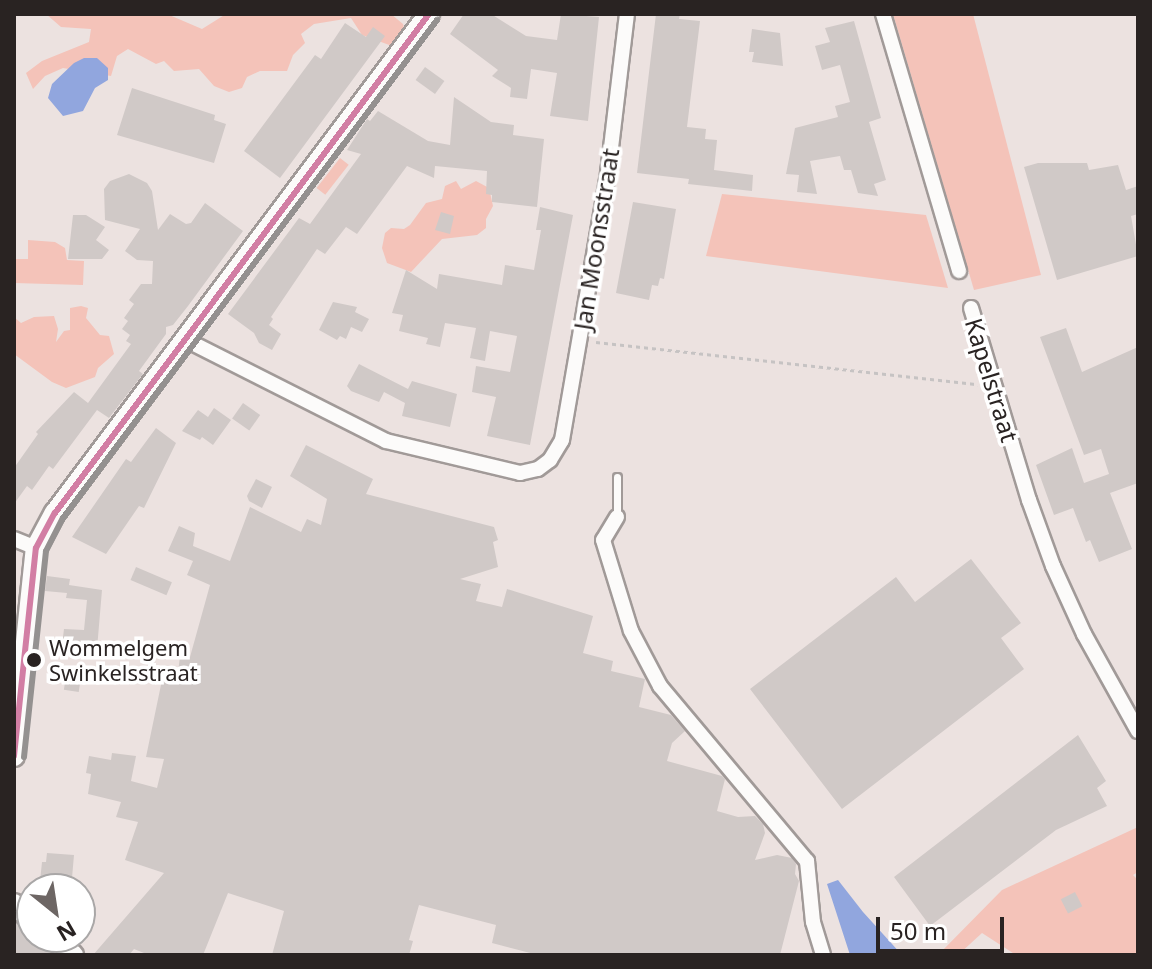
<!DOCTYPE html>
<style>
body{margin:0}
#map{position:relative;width:1152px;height:969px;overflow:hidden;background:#ece2e0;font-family:"Noto Sans",sans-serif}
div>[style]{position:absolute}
.green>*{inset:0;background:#f4c3b9;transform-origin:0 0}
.water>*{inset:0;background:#91a6de}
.building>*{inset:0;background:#d0c9c7;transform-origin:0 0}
.path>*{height:3px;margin-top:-1.5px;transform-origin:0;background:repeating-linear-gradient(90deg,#c6c3c3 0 4px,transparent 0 8px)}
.roads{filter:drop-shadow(2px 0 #a19a98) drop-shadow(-2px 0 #a19a98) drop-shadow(0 2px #a19a98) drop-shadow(0 -2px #a19a98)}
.lane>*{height:7px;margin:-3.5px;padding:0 3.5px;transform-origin:3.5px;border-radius:3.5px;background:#fcfbfa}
.street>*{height:14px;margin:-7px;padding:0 7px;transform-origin:7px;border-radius:7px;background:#fcfbfa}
.secondary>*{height:20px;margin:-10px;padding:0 10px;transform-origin:10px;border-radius:10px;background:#fcfbfa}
.bus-1>*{height:6px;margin:-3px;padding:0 3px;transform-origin:3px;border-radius:3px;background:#d27ea4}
.bus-2>*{height:6px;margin:-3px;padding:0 3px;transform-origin:3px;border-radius:3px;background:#949190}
.dots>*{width:22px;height:22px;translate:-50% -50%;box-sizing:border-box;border:4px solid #fff;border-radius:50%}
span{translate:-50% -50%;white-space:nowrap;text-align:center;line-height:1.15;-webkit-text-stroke:7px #fff;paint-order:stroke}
.bus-label{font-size:22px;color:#292322}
.left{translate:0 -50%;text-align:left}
.street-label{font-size:24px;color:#292322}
.frame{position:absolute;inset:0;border:16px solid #292322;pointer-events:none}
.north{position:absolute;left:16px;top:873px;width:80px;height:80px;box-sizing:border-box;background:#fff;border:2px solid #a9a7a7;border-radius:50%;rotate:150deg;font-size:22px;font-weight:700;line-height:32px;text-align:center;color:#292322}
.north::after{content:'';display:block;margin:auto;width:28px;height:36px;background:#6d6664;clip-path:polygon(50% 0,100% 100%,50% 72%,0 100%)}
.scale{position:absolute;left:876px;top:917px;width:128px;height:36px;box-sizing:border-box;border:4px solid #292322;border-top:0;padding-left:10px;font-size:24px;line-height:28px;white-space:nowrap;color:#292322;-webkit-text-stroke:6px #fff;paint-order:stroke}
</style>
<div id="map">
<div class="green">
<i style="clip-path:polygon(46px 14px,167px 14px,202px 29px,226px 14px,391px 14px,403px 24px,406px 35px,392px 46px,362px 35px,351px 18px,314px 24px,301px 34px,305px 43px,293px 55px,287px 71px,260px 71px,247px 77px,242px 88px,229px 92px,214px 86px,199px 69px,174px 71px,164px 61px,156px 64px,128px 49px,117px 56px,111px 76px,63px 68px,45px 76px,33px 89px,26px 73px,42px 61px,89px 42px,91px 29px,61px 27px)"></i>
<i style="clip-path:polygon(893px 14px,973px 14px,1041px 275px,974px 290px)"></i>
<i style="left:340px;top:158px;width:11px;height:38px;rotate:38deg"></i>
<i style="clip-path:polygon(456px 181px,461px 189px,476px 181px,489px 188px,493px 206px,486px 219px,486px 228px,477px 235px,442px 239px,411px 272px,387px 263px,382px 248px,385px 233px,391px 228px,404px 229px,410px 225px,426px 203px,442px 199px,445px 186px)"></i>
<i style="clip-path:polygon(722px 194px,926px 215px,948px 288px,706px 256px)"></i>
<i style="clip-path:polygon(28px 240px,55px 242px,65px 248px,67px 260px,84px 261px,83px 285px,14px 283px,14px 259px,28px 259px)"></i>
<i style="clip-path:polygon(81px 306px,88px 308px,86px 318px,100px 335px,109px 336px,114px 354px,98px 368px,95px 377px,66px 388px,52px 382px,14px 354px,14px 317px,21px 323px,34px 317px,54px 316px,58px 329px,56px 342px,64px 331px,70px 330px,70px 308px)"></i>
<i style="clip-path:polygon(1138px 827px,1138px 872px,1133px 875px,1138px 880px,1138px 955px,1016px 955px,982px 933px,958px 955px,938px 955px,1002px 890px)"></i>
</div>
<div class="water">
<i style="clip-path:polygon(97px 58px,108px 68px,108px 80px,95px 88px,83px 111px,63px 116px,48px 98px,52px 84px,74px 63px,84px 58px)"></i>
<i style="clip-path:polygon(838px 880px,863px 912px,902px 955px,850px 955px,827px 884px)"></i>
</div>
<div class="building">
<i style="clip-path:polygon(464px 14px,491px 14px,526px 36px,557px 40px,561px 14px,599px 17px,588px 121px,550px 116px,557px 73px,531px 69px,527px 99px,510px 97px,511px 88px,492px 76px,498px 70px,450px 34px)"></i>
<i style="clip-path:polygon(656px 14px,680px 14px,679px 19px,700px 21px,687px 127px,706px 129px,705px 139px,717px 140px,714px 170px,753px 175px,752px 191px,688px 184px,689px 179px,637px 173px)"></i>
<i style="clip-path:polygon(854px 21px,881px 118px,869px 122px,886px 180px,874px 184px,878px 196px,858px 193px,851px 170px,844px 170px,840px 156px,810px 161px,817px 194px,797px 192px,799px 175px,786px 174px,795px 128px,838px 117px,835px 106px,850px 102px,840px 65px,822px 70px,815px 46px,830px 42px,825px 28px)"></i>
<i style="clip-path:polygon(345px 23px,366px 37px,373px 27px,385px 36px,280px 178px,244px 151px,315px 55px,321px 59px)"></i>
<i style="clip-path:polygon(752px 29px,780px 33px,783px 66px,752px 62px,754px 52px,749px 52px)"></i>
<i style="left:425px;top:67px;width:24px;height:16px;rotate:36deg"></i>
<i style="clip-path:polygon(132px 88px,215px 115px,214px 120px,226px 124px,214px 163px,117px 135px)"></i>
<i style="clip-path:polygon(454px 97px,491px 122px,514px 125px,513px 135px,544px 139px,537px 207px,492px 202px,492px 195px,486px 194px,487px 171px,435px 166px,434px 178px,407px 166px,357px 234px,346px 227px,325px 254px,317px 249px,271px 317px,273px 319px,269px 325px,281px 334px,272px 350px,259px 343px,254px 333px,228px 314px,299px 218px,310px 224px,361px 154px,347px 150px,367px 119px,370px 121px,378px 111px,428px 141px,450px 145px)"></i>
<i style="clip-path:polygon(1038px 163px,1087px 163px,1089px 170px,1118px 165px,1126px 190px,1138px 186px,1138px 214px,1131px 216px,1138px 256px,1057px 280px,1024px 167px)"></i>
<i style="clip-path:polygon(129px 174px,147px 183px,152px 191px,158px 230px,170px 214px,186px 224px,191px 223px,205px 203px,243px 231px,188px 306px,173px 325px,166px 327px,166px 334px,139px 371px,143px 374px,109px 418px,97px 410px,53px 469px,49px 466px,32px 490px,27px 486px,14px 504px,14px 468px,38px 434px,36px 432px,74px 392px,88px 403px,131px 344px,126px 341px,130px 335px,122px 329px,128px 321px,124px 318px,134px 304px,129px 300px,141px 284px,152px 284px,153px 261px,137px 260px,125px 251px,140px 229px,105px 220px,104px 189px,110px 181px)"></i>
<i style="clip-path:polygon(633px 202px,676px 209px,664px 279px,660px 278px,658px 286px,652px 285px,649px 300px,616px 293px)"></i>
<i style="clip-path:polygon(540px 207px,573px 215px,530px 445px,487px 436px,496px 397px,472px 392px,476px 366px,510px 372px,517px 336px,490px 331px,485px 361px,470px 358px,476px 328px,445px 323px,440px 347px,426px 344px,428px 338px,399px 331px,403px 315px,392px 313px,406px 270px,437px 289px,439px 274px,502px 285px,505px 265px,534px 270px,541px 230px,536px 230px)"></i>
<i style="clip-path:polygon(441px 212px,454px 216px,450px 234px,435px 230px)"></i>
<i style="clip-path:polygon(73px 215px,86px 215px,105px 227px,96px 240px,109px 250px,102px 259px,68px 259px)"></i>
<i style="clip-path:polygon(333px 302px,357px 307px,355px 312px,369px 319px,362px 332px,351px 327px,346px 339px,340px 336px,337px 340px,319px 330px)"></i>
<i style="clip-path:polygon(1066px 328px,1082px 372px,1138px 347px,1138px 483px,1110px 493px,1132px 549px,1099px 562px,1090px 540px,1086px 542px,1073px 508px,1054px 515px,1036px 465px,1072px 448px,1084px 483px,1109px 474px,1101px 449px,1084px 455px,1040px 337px)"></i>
<i style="clip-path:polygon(359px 364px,408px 389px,412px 381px,457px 394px,450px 427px,402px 416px,405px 403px,384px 392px,379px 402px,351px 391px,347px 386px)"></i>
<i style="left:243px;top:403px;width:21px;height:19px;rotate:35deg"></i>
<i style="clip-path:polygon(214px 408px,231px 420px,213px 445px,202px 437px,200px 440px,182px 431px,198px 410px,208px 417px)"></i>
<i style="clip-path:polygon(156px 428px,176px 443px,144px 508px,139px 506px,106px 554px,72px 537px,126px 459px,131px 462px)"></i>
<i style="clip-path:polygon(306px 445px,373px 479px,366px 494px,494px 527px,498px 540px,493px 542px,498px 567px,460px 579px,481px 584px,476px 601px,502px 607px,507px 589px,593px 616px,583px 653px,613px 661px,611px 671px,645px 679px,639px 707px,671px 715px,685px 731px,672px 743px,667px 761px,722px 776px,725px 779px,717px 811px,738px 817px,755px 816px,763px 824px,765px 833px,755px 860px,777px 855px,792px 858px,796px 864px,795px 874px,799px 881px,780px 955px,538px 955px,492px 943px,496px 925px,419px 905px,409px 940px,413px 941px,409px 955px,272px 955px,284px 911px,228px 893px,203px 955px,149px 955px,134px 949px,129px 955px,93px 955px,164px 873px,125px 860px,138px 822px,116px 817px,121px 802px,88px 794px,91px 774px,86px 773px,89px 756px,111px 760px,112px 753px,136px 756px,131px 781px,157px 788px,164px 759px,146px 757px,162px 680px,177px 681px,180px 656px,190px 657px,210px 585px,187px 575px,193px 561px,168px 551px,179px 526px,195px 533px,193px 546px,230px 561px,250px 507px,301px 532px,307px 519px,321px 525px,327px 499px,290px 476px)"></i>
<i style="clip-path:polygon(256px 479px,272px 487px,262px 508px,249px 501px,247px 496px)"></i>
<i style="clip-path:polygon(971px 559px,1021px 623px,1001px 638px,1024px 669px,842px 809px,750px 689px,896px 577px,915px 602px)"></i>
<i style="left:136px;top:567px;width:39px;height:14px;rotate:23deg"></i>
<i style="clip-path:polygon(47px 576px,70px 579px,69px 585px,102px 590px,97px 649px,62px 645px,64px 629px,84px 630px,87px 600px,66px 598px,67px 593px,45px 591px)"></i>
<i style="left:66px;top:675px;width:15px;height:15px;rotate:8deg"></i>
<i style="clip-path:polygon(1078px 735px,1106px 781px,1097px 788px,1107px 806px,1056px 830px,930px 926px,894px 877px)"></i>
<i style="clip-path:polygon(47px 853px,74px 855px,72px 878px,68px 877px,67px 884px,40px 881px,42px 862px,46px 862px)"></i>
<i style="left:1075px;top:892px;width:16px;height:16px;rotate:63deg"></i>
<i style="clip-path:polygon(14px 921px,27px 931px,53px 955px,14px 955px)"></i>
</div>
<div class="path">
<i style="left:596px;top:342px;width:384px;rotate:6.3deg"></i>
</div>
<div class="roads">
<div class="lane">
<i style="left:617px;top:477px;width:40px;rotate:90deg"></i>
</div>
<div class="street">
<i style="left:883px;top:14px;width:268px;rotate:73.5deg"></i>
<i style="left:971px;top:308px;width:201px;rotate:73.2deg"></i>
<i style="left:1029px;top:500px;width:70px;rotate:70deg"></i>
<i style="left:1053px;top:566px;width:75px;rotate:65.5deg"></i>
<i style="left:1084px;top:634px;width:111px;rotate:60.9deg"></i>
<i style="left:184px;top:339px;width:226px;rotate:26.8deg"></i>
<i style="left:386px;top:441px;width:138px;rotate:13.4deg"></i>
<i style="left:520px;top:473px;width:18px;rotate:-13deg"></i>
<i style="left:538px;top:469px;width:15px;rotate:-37deg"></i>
<i style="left:550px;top:460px;width:23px;rotate:-59deg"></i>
<i style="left:562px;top:440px;width:271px;rotate:-80.2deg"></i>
<i style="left:608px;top:173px;width:160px;rotate:-83.2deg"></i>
<i style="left:617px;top:517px;width:27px;rotate:121deg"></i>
<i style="left:603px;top:540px;width:95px;rotate:72.9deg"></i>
<i style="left:631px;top:631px;width:62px;rotate:62.2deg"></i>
<i style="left:660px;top:686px;width:229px;rotate:50deg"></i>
<i style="left:807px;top:861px;width:61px;rotate:84.4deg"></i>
<i style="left:813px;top:922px;width:34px;rotate:73deg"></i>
<i style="left:14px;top:539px;width:24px;rotate:22deg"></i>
</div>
<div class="secondary">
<i style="left:14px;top:756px;width:209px;rotate:-84deg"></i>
<i style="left:36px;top:548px;width:40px;rotate:-62deg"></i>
<i style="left:55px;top:513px;width:624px;rotate:-53.15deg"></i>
<i style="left:14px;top:904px;width:24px;rotate:42deg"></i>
<i style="left:52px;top:937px;width:28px;rotate:41deg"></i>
</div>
</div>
<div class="bus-1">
<i style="left:14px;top:756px;width:209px;rotate:-84deg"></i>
<i style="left:36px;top:548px;width:40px;rotate:-62deg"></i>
<i style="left:55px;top:513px;width:624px;rotate:-53.15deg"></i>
</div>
<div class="bus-2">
<i style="left:24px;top:757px;width:207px;rotate:-83.9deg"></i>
<i style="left:46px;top:551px;width:37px;rotate:-63deg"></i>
<i style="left:63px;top:518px;width:623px;rotate:-53.09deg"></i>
</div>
<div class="dots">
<i style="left:34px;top:660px;background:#292322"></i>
</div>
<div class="bus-label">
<span class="left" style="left:49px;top:660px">Wommelgem<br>Swinkelsstraat</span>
</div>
<div class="street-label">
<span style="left:596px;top:239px;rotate:-81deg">Jan Moonsstraat</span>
<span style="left:992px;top:380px;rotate:73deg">Kapelstraat</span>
</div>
<div class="frame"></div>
<div class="north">N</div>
<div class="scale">50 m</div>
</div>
